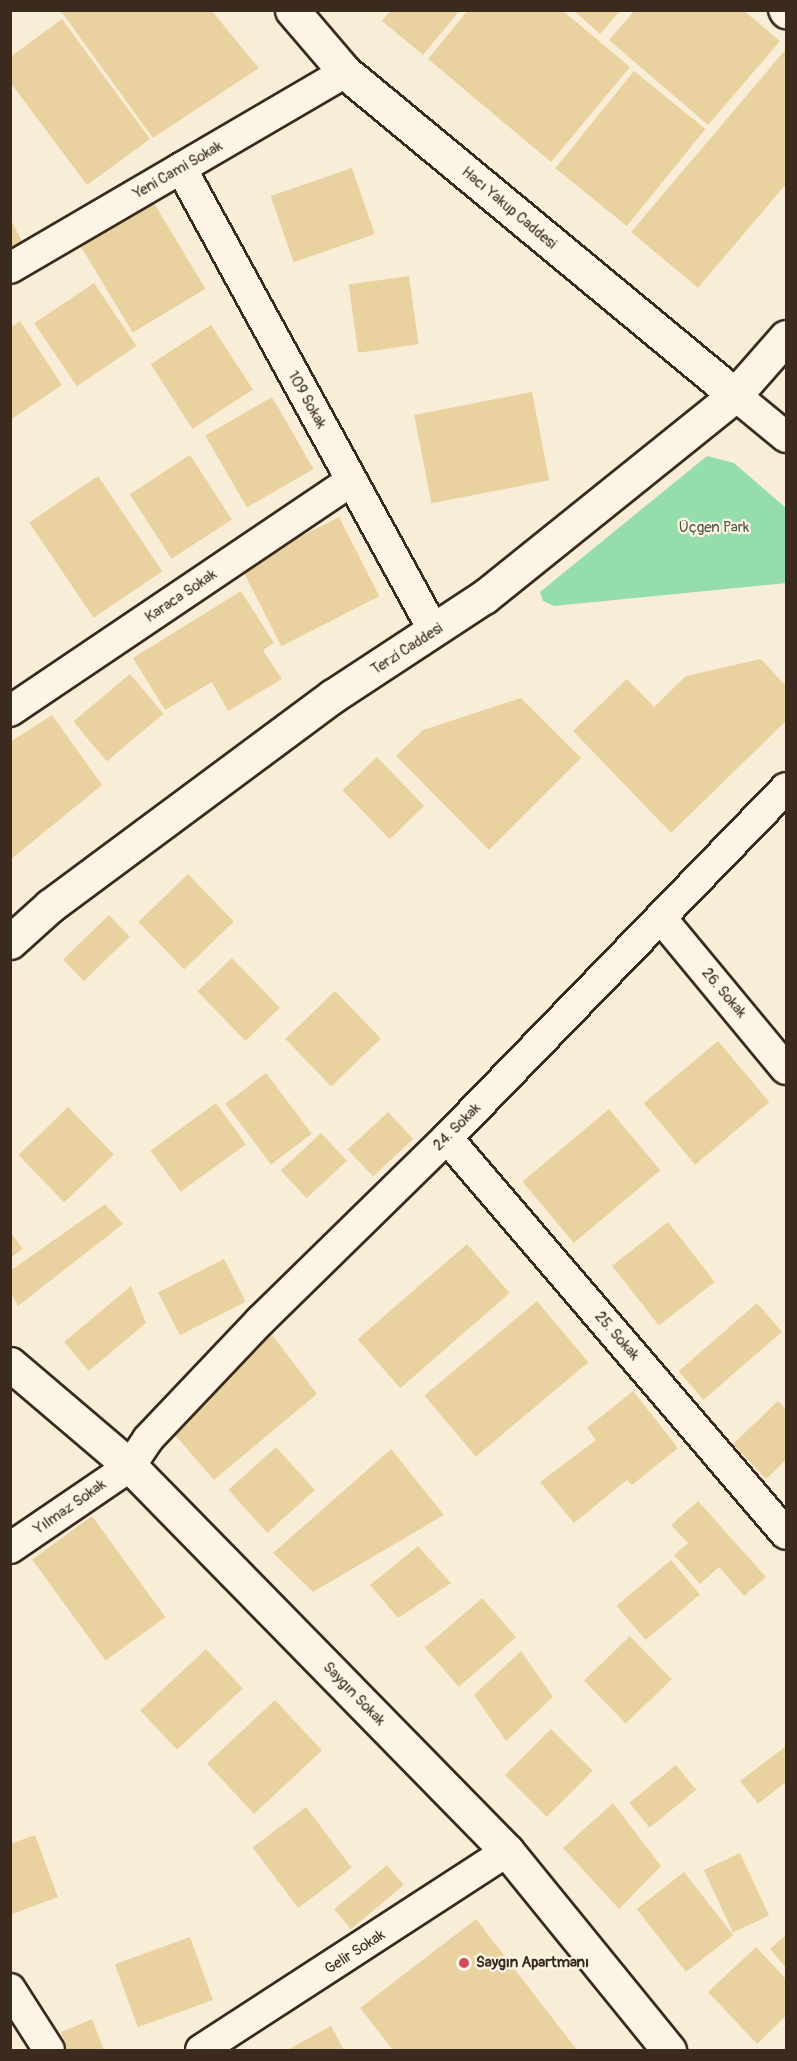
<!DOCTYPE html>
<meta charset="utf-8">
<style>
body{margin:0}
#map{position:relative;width:797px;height:2061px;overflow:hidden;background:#f8eed7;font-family:Pangolin,sans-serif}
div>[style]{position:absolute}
.green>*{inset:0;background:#95ddab}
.building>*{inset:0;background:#ead2a0;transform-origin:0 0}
.roads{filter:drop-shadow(2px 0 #3b2a1e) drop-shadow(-2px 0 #3b2a1e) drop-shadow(0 2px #3b2a1e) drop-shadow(0 -2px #3b2a1e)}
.minor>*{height:30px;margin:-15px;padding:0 15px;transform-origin:15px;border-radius:15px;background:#fcf5e5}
.tertiary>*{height:33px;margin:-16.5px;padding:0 16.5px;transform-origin:16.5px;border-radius:16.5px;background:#fcf5e5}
.secondary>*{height:33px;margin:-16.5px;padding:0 16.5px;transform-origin:16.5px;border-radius:16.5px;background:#fcf5e5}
.dots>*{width:16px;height:16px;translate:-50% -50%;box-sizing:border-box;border:3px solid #fcf5e5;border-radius:50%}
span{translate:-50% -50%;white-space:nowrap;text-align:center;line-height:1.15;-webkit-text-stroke:4.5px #fcf5e5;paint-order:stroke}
.street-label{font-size:15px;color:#3b2a1e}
.park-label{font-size:15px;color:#525741}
.poi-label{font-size:15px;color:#3b2a1e;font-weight:700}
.left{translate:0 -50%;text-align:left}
.frame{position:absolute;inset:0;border:12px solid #3b2a1e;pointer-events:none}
</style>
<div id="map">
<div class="green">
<i style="clip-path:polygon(707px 456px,734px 463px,786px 508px,786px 583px,554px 606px,543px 601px,540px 592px)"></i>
</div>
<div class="building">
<i style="clip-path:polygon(60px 10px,211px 10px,259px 68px,153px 138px)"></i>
<i style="clip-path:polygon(391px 10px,460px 10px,423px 55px,382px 21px)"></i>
<i style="clip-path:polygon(468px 10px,562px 10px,630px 67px,551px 162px,428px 59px)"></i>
<i style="clip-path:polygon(573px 10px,621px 10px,600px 34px)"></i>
<i style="clip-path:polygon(635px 10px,743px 10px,780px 41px,708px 125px,609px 40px)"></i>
<i style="clip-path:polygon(62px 19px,150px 139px,87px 185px,10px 82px,10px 57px)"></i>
<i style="clip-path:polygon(786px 49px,786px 184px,698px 288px,631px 232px)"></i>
<i style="left:634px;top:71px;width:92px;height:125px;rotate:39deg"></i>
<i style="left:352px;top:168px;width:70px;height:86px;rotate:71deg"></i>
<i style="left:154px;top:203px;width:100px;height:85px;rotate:59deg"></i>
<i style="clip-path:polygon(10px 218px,24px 245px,10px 251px)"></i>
<i style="left:409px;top:276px;width:69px;height:61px;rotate:82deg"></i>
<i style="left:94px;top:283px;width:76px;height:72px;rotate:56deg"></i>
<i style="clip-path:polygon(20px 321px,62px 385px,10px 420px,10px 328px)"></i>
<i style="left:211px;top:325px;width:77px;height:72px;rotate:57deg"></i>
<i style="left:532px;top:392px;width:90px;height:120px;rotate:79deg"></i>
<i style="left:272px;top:397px;width:83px;height:77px;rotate:60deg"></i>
<i style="left:190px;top:455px;width:77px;height:72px;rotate:57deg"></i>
<i style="left:98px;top:476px;width:115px;height:83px;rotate:56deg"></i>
<i style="left:339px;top:517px;width:89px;height:110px;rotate:63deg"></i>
<i style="clip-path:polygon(241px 591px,274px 643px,263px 650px,282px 679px,228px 711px,212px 682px,165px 710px,133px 658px)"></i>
<i style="clip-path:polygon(761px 659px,786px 686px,786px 721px,671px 833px,573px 731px,627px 679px,654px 707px,686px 676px)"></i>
<i style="left:130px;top:674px;width:52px;height:74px;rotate:50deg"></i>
<i style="clip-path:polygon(521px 698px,581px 758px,489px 850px,396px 756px,423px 730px)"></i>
<i style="clip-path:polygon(52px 715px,102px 785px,10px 860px,10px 742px)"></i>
<i style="left:377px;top:757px;width:68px;height:48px;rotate:46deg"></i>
<i style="left:188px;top:874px;width:66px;height:69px;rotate:46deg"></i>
<i style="left:109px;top:915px;width:30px;height:64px;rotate:46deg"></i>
<i style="left:232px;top:958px;width:69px;height:48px;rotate:46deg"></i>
<i style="left:335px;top:991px;width:66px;height:69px;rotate:46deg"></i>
<i style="left:718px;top:1041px;width:80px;height:97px;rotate:50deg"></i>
<i style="left:266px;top:1073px;width:76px;height:51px;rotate:53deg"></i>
<i style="left:216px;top:1103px;width:51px;height:81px;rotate:54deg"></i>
<i style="left:68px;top:1107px;width:66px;height:69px;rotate:46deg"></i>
<i style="left:609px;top:1109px;width:80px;height:113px;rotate:50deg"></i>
<i style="left:388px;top:1112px;width:37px;height:55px;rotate:47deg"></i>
<i style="left:321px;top:1133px;width:38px;height:55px;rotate:47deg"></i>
<i style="clip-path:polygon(105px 1204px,123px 1224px,18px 1306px,10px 1291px,10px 1271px)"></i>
<i style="left:668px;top:1222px;width:76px;height:71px;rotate:52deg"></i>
<i style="clip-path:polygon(10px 1232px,23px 1249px,10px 1258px)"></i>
<i style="left:467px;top:1244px;width:65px;height:145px;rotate:49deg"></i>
<i style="left:224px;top:1259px;width:48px;height:74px;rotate:63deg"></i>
<i style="clip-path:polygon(131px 1286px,146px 1323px,89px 1371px,64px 1342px)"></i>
<i style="left:537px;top:1301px;width:80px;height:147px;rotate:50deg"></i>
<i style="left:757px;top:1303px;width:38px;height:104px;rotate:49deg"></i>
<i style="clip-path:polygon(261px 1320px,317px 1394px,214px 1480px,164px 1422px)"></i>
<i style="clip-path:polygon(633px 1391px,678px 1448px,632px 1485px,627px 1480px,574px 1523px,540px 1482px,596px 1440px,587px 1428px)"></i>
<i style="clip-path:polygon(778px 1401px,786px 1409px,786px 1460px,766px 1479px,733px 1444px)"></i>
<i style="left:276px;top:1447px;width:58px;height:64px;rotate:48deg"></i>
<i style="clip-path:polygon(391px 1449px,444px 1515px,313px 1592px,273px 1553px)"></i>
<i style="clip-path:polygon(698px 1501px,766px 1577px,744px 1596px,719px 1567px,700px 1584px,674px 1555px,688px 1543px,671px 1525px)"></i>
<i style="left:92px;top:1516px;width:125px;height:74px;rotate:54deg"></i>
<i style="clip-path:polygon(418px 1546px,451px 1583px,398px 1618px,370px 1585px)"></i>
<i style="left:671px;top:1560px;width:45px;height:71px;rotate:50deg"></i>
<i style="left:482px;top:1598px;width:52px;height:76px;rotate:49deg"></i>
<i style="left:630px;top:1636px;width:60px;height:64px;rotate:46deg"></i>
<i style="left:206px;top:1649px;width:54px;height:90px;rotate:47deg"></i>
<i style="clip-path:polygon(521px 1651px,553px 1697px,506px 1741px,474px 1695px)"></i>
<i style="left:275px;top:1700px;width:69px;height:93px;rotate:47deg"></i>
<i style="left:551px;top:1729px;width:59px;height:65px;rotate:45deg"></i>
<i style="clip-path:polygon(786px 1746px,786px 1782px,758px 1804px,740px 1781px)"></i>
<i style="left:676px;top:1765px;width:32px;height:60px;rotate:51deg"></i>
<i style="clip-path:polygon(613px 1803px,661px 1866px,619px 1909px,563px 1848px)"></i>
<i style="left:306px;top:1807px;width:76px;height:67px;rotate:53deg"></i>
<i style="clip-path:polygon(35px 1835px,58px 1897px,10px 1915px,10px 1844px)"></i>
<i style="left:740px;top:1853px;width:69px;height:40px;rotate:65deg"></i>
<i style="left:387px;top:1865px;width:26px;height:69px;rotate:50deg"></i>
<i style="left:684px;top:1872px;width:80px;height:60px;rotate:52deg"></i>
<i style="clip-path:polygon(476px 1919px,577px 2050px,393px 2050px,360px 2008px)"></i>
<i style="clip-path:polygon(786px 1935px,786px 1968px,770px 1949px)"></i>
<i style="left:190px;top:1937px;width:67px;height:80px;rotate:70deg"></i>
<i style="clip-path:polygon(756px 1947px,786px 1979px,786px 2016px,757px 2044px,708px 1992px)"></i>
<i style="clip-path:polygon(92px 2019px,104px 2050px,68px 2050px,61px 2032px)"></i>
<i style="clip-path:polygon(331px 2026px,344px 2050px,287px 2050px)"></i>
</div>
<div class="roads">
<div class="minor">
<i style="left:784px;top:10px;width:4px;rotate:56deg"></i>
<i style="left:181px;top:168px;width:528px;rotate:61.35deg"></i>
<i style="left:10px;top:268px;width:388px;rotate:-30.3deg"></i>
<i style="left:735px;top:395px;width:66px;rotate:39.5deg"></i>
<i style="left:10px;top:711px;width:411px;rotate:-34deg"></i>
<i style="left:661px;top:918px;width:196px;rotate:50.4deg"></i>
<i style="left:447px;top:1138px;width:521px;rotate:49.43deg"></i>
<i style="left:10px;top:1548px;width:145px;rotate:-34.3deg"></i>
<i style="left:130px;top:1466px;width:32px;rotate:-56deg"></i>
<i style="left:148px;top:1439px;width:164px;rotate:-46.5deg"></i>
<i style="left:261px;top:1320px;width:260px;rotate:-44.4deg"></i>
<i style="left:447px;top:1138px;width:487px;rotate:-45.9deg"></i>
<i style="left:10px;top:1989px;width:72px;rotate:57.4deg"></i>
<i style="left:201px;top:2050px;width:365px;rotate:-33deg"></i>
</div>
<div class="tertiary">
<i style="left:292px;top:10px;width:82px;rotate:49.5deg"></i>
<i style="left:345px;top:72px;width:506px;rotate:39.63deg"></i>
<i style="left:10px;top:942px;width:54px;rotate:-42deg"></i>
<i style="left:50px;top:906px;width:352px;rotate:-36.6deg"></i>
<i style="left:333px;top:696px;width:181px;rotate:-33.3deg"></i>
<i style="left:484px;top:597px;width:322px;rotate:-38.8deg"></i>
<i style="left:735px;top:395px;width:77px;rotate:-48.7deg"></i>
</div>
<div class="secondary">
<i style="left:10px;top:1364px;width:157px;rotate:40.4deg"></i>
<i style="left:130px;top:1466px;width:539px;rotate:45.6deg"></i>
<i style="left:507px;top:1851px;width:257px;rotate:50.9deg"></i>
</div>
</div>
<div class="dots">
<i style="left:464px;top:1963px;background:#d1495b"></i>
</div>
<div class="street-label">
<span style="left:178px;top:170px;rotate:-30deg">Yeni Cami Sokak</span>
<span style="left:509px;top:208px;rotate:40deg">Hacı Yakup Caddesi</span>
<span style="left:307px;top:400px;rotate:61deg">109 Sokak</span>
<span style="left:181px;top:596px;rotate:-34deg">Karaca Sokak</span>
<span style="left:407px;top:649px;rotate:-33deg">Terzi Caddesi</span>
<span style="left:724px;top:993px;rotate:50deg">26. Sokak</span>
<span style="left:457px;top:1127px;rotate:-45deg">24. Sokak</span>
<span style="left:617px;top:1336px;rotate:49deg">25. Sokak</span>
<span style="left:70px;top:1507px;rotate:-35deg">Yılmaz Sokak</span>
<span style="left:354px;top:1694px;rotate:46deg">Saygın Sokak</span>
<span style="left:355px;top:1952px;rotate:-33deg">Gelir Sokak</span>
</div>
<div class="park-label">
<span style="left:714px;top:528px">Üçgen Park</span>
</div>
<div class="poi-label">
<span class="left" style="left:476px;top:1963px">Saygın Apartmanı</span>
</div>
<div class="frame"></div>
</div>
